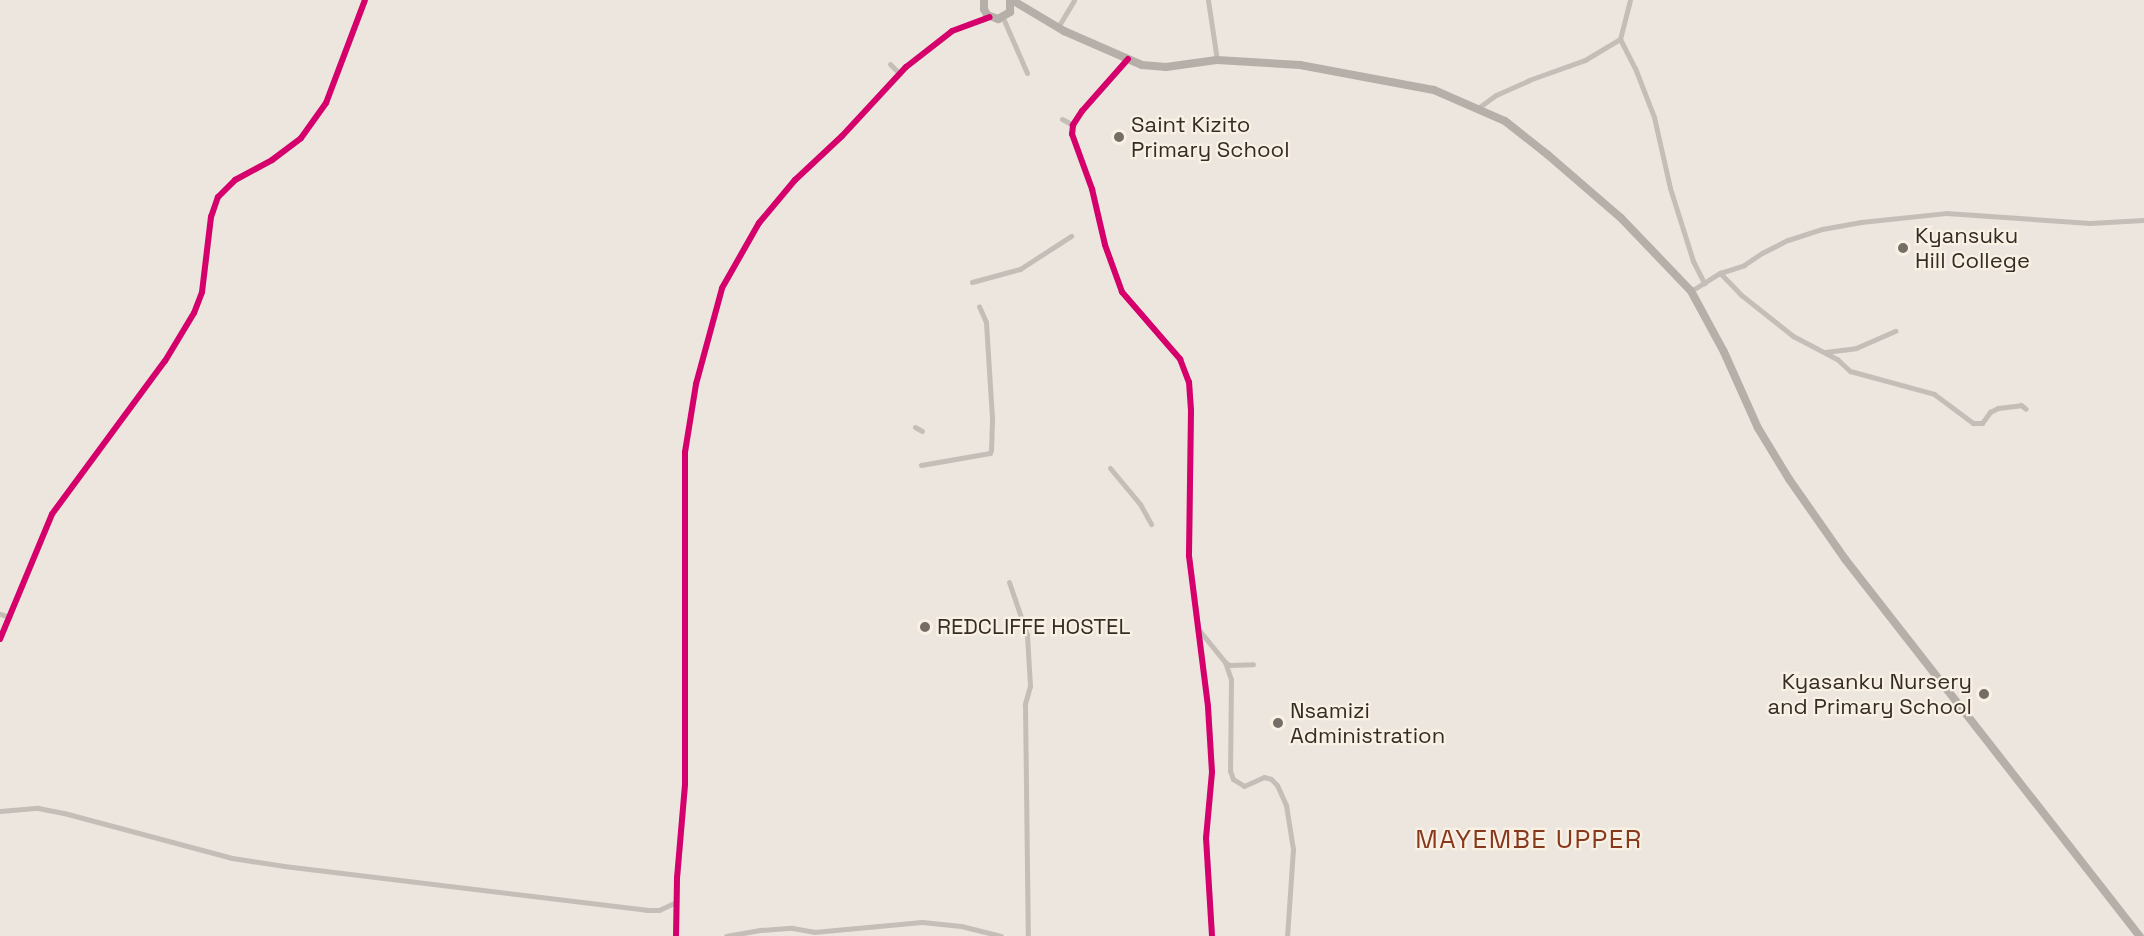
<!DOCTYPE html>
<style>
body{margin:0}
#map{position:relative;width:2144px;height:936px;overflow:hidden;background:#ece6df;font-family:"Space Grotesk",sans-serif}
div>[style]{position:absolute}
.minor>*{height:5px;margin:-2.5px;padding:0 2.5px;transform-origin:2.5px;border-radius:2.5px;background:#c5beb8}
.secondary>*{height:8px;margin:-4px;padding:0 4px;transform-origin:4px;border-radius:4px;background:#b6afa9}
.cycleway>*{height:6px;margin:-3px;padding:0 3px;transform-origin:3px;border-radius:3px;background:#d6006c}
.dots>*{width:16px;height:16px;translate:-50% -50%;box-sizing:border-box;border:3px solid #faf1e5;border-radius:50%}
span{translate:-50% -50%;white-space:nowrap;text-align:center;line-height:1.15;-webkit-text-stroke:4.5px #faf1e5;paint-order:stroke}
.poi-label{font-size:22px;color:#362c26}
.left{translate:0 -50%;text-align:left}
.right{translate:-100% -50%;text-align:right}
.quarter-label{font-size:26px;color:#88381c;letter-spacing:1.5px}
</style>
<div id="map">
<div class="minor">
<i style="left:1208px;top:0;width:61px;rotate:81.5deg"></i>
<i style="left:1003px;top:18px;width:60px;rotate:66.4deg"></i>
<i style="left:1058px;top:27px;width:31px;rotate:-59deg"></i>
<i style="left:1620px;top:39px;width:33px;rotate:63deg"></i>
<i style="left:1635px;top:68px;width:53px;rotate:68.8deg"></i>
<i style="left:1654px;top:117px;width:73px;rotate:77.3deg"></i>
<i style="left:1670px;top:188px;width:77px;rotate:72.5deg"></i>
<i style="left:1693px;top:261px;width:25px;rotate:63deg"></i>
<i style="left:1128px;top:59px;width:69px;rotate:131.5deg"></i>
<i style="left:1082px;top:111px;width:17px;rotate:123deg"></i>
<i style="left:1073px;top:125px;width:9px;rotate:96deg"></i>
<i style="left:1072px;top:134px;width:59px;rotate:70deg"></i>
<i style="left:1092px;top:189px;width:57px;rotate:76.9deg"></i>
<i style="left:1105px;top:245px;width:50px;rotate:70.1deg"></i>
<i style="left:1122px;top:292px;width:89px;rotate:49.1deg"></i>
<i style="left:1180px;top:359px;width:25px;rotate:69deg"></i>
<i style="left:1189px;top:382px;width:28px;rotate:86deg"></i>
<i style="left:1191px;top:410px;width:146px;rotate:90.8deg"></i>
<i style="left:1189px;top:556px;width:152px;rotate:82.8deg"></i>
<i style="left:1208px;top:707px;width:65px;rotate:86.5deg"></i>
<i style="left:1212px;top:772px;width:66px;rotate:95.2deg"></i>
<i style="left:1206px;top:838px;width:98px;rotate:86.5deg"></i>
<i style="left:890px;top:64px;width:14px;rotate:45deg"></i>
<i style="left:1478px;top:108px;width:22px;rotate:-36deg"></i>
<i style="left:1496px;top:95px;width:36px;rotate:-24deg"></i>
<i style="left:1529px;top:80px;width:59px;rotate:-19.7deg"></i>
<i style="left:1585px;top:60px;width:41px;rotate:-31deg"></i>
<i style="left:1620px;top:39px;width:40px;rotate:-75.6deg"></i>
<i style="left:1062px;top:119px;width:13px;rotate:29deg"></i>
<i style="left:1720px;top:273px;width:29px;rotate:46deg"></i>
<i style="left:1740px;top:294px;width:68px;rotate:38.4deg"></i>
<i style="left:1793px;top:336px;width:50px;rotate:27.6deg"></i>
<i style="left:1837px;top:359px;width:18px;rotate:43deg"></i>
<i style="left:1850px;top:371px;width:87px;rotate:15.3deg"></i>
<i style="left:1934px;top:394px;width:49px;rotate:36.6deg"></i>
<i style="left:1973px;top:423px;width:9px"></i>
<i style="left:1982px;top:423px;width:14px;rotate:-54deg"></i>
<i style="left:1990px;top:412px;width:9px;rotate:-27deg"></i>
<i style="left:1998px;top:408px;width:23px;rotate:-7deg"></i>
<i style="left:2021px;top:405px;width:6px;rotate:39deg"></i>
<i style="left:972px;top:282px;width:50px;rotate:-15.2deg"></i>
<i style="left:1020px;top:269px;width:61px;rotate:-32.9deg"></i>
<i style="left:1691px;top:291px;width:34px;rotate:-32deg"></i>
<i style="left:1720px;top:273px;width:25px;rotate:-18deg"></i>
<i style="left:1744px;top:265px;width:22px;rotate:-34deg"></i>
<i style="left:1762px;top:253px;width:29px;rotate:-27deg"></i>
<i style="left:1788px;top:240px;width:36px;rotate:-18deg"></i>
<i style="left:1822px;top:229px;width:40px;rotate:-10deg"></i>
<i style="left:1861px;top:222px;width:85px;rotate:-6deg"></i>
<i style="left:1946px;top:213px;width:144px;rotate:4deg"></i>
<i style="left:2090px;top:223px;width:54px;rotate:-3.2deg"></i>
<i style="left:1825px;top:352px;width:31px;rotate:-7deg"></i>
<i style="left:1856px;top:348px;width:43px;rotate:-23.6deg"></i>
<i style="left:915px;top:427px;width:8px;rotate:30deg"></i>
<i style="left:921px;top:465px;width:70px;rotate:-9.9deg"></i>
<i style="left:990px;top:453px;width:3px;rotate:-72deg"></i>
<i style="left:991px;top:450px;width:32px;rotate:-88deg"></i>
<i style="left:992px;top:418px;width:96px;rotate:-93.6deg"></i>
<i style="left:986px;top:322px;width:17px;rotate:-114deg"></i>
<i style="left:1110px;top:468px;width:47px;rotate:50.2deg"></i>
<i style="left:1140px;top:504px;width:23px;rotate:61deg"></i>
<i style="left:1009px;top:582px;width:56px;rotate:71.2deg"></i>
<i style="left:1027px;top:635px;width:51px;rotate:86.6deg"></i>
<i style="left:1030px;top:686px;width:19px;rotate:106deg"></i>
<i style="left:1025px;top:704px;width:232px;rotate:89.3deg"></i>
<i style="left:0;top:614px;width:10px;rotate:17deg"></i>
<i style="left:1199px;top:630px;width:41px;rotate:50.9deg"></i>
<i style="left:1225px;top:662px;width:5px;rotate:37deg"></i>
<i style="left:1229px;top:665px;width:24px;rotate:-2deg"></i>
<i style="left:0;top:639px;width:135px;rotate:-67.4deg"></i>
<i style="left:52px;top:514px;width:190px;rotate:-53.6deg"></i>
<i style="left:165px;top:361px;width:56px;rotate:-58.9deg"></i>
<i style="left:194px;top:313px;width:22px;rotate:-69deg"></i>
<i style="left:202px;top:292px;width:76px;rotate:-83.2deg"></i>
<i style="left:211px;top:217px;width:21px;rotate:-71deg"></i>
<i style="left:218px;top:197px;width:24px;rotate:-45deg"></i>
<i style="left:235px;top:180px;width:42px;rotate:-28.4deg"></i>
<i style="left:272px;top:160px;width:36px;rotate:-37deg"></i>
<i style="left:301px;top:138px;width:43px;rotate:-54.5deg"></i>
<i style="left:326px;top:103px;width:110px;rotate:-69.3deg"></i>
<i style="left:1225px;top:662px;width:18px;rotate:71deg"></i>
<i style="left:1231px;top:679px;width:92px;rotate:90.6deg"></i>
<i style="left:1230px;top:771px;width:9px;rotate:69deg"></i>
<i style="left:1233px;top:779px;width:13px;rotate:32deg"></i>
<i style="left:1244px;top:786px;width:22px;rotate:-24deg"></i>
<i style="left:1264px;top:777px;width:7px;rotate:16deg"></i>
<i style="left:1271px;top:779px;width:8px;rotate:45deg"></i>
<i style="left:1277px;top:785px;width:22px;rotate:66deg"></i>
<i style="left:1286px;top:805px;width:45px;rotate:81deg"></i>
<i style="left:1293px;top:849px;width:87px;rotate:93.9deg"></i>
<i style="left:0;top:811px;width:38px;rotate:-5deg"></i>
<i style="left:38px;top:808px;width:26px;rotate:11deg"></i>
<i style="left:64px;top:813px;width:174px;rotate:15deg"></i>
<i style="left:232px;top:858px;width:53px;rotate:8.7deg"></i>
<i style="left:284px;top:866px;width:365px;rotate:6.9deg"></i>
<i style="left:646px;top:910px;width:13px"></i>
<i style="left:659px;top:910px;width:19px;rotate:-25deg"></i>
<i style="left:676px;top:936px;width:58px;rotate:-89deg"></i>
<i style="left:677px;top:878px;width:94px;rotate:-85.1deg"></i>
<i style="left:685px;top:784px;width:332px;rotate:-90deg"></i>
<i style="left:685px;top:452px;width:69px;rotate:-80.8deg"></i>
<i style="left:696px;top:384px;width:99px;rotate:-74.8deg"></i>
<i style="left:722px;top:288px;width:75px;rotate:-60.4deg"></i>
<i style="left:759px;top:223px;width:56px;rotate:-50.1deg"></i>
<i style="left:795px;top:180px;width:64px;rotate:-43.1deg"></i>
<i style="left:842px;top:136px;width:94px;rotate:-47.2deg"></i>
<i style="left:906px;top:67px;width:58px;rotate:-38deg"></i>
<i style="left:952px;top:31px;width:40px;rotate:-20.2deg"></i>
<i style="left:726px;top:936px;width:36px;rotate:-10deg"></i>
<i style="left:761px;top:930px;width:31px;rotate:-4deg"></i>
<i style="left:792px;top:928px;width:22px;rotate:10deg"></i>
<i style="left:814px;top:932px;width:108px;rotate:-5.3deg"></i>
<i style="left:922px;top:922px;width:39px;rotate:6deg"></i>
<i style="left:961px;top:926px;width:41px;rotate:14deg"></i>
</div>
<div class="secondary">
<i style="left:984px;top:0;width:9px;rotate:90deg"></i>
<i style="left:984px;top:9px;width:7px;rotate:63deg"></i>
<i style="left:987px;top:15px;width:12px;rotate:20deg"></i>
<i style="left:998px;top:19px;width:14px;rotate:-30deg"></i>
<i style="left:1010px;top:12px;width:12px;rotate:-90deg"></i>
<i style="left:1012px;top:0;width:61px;rotate:30.8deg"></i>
<i style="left:1064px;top:31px;width:85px;rotate:23.6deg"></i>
<i style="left:1142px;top:65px;width:24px;rotate:5deg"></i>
<i style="left:1166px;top:67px;width:51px;rotate:-7.8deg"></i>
<i style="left:1217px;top:60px;width:83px;rotate:3.4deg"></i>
<i style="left:1300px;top:65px;width:136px;rotate:10.6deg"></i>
<i style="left:1434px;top:90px;width:77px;rotate:23.6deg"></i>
<i style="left:1505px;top:121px;width:55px;rotate:38.3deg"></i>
<i style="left:1548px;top:155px;width:96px;rotate:40.8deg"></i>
<i style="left:1621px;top:218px;width:101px;rotate:46.2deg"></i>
<i style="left:1691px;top:291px;width:69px;rotate:61.6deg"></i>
<i style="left:1724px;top:352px;width:83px;rotate:65.9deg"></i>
<i style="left:1758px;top:428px;width:60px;rotate:58.7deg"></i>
<i style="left:1789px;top:479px;width:98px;rotate:55deg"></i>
<i style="left:1845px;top:559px;width:479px;rotate:52deg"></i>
</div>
<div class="cycleway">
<i style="left:1128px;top:59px;width:69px;rotate:131.5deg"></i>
<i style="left:1082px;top:111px;width:17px;rotate:123deg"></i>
<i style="left:1073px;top:125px;width:9px;rotate:96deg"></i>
<i style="left:1072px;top:134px;width:59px;rotate:70deg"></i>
<i style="left:1092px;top:189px;width:57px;rotate:76.9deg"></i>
<i style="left:1105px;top:245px;width:50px;rotate:70.1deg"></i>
<i style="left:1122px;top:292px;width:89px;rotate:49.1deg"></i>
<i style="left:1180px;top:359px;width:25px;rotate:69deg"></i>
<i style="left:1189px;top:382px;width:28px;rotate:86deg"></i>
<i style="left:1191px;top:410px;width:146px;rotate:90.8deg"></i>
<i style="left:1189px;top:556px;width:152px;rotate:82.8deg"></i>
<i style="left:1208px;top:707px;width:65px;rotate:86.5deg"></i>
<i style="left:1212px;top:772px;width:66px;rotate:95.2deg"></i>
<i style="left:1206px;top:838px;width:98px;rotate:86.5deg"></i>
<i style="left:0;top:639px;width:135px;rotate:-67.4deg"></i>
<i style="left:52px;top:514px;width:190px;rotate:-53.6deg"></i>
<i style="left:165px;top:361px;width:56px;rotate:-58.9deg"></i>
<i style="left:194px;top:313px;width:22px;rotate:-69deg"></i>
<i style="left:202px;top:292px;width:76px;rotate:-83.2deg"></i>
<i style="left:211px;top:217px;width:21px;rotate:-71deg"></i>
<i style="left:218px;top:197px;width:24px;rotate:-45deg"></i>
<i style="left:235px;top:180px;width:42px;rotate:-28.4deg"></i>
<i style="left:272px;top:160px;width:36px;rotate:-37deg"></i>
<i style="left:301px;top:138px;width:43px;rotate:-54.5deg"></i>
<i style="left:326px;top:103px;width:110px;rotate:-69.3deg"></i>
<i style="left:676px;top:936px;width:58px;rotate:-89deg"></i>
<i style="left:677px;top:878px;width:94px;rotate:-85.1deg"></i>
<i style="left:685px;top:784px;width:332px;rotate:-90deg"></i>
<i style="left:685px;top:452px;width:69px;rotate:-80.8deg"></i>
<i style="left:696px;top:384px;width:99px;rotate:-74.8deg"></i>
<i style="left:722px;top:288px;width:75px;rotate:-60.4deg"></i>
<i style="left:759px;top:223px;width:56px;rotate:-50.1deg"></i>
<i style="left:795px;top:180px;width:64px;rotate:-43.1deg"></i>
<i style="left:842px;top:136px;width:94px;rotate:-47.2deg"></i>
<i style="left:906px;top:67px;width:58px;rotate:-38deg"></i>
<i style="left:952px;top:31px;width:40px;rotate:-20.2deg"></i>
</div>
<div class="dots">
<i style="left:1119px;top:137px;background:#766d67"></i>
<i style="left:1903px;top:248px;background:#766d67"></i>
<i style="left:925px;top:627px;background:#766d67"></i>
<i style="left:1984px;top:694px;background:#766d67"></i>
<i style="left:1278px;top:723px;background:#766d67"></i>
</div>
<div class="poi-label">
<span class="left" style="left:1131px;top:137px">Saint Kizito<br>Primary School</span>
<span class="left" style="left:1915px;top:248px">Kyansuku<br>Hill College</span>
<span class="left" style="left:937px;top:627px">REDCLIFFE HOSTEL</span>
<span class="right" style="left:1972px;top:694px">Kyasanku Nursery<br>and Primary School</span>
<span class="left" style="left:1290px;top:723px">Nsamizi<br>Administration</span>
</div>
<div class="quarter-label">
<span style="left:1529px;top:840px">MAYEMBE UPPER</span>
</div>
</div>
